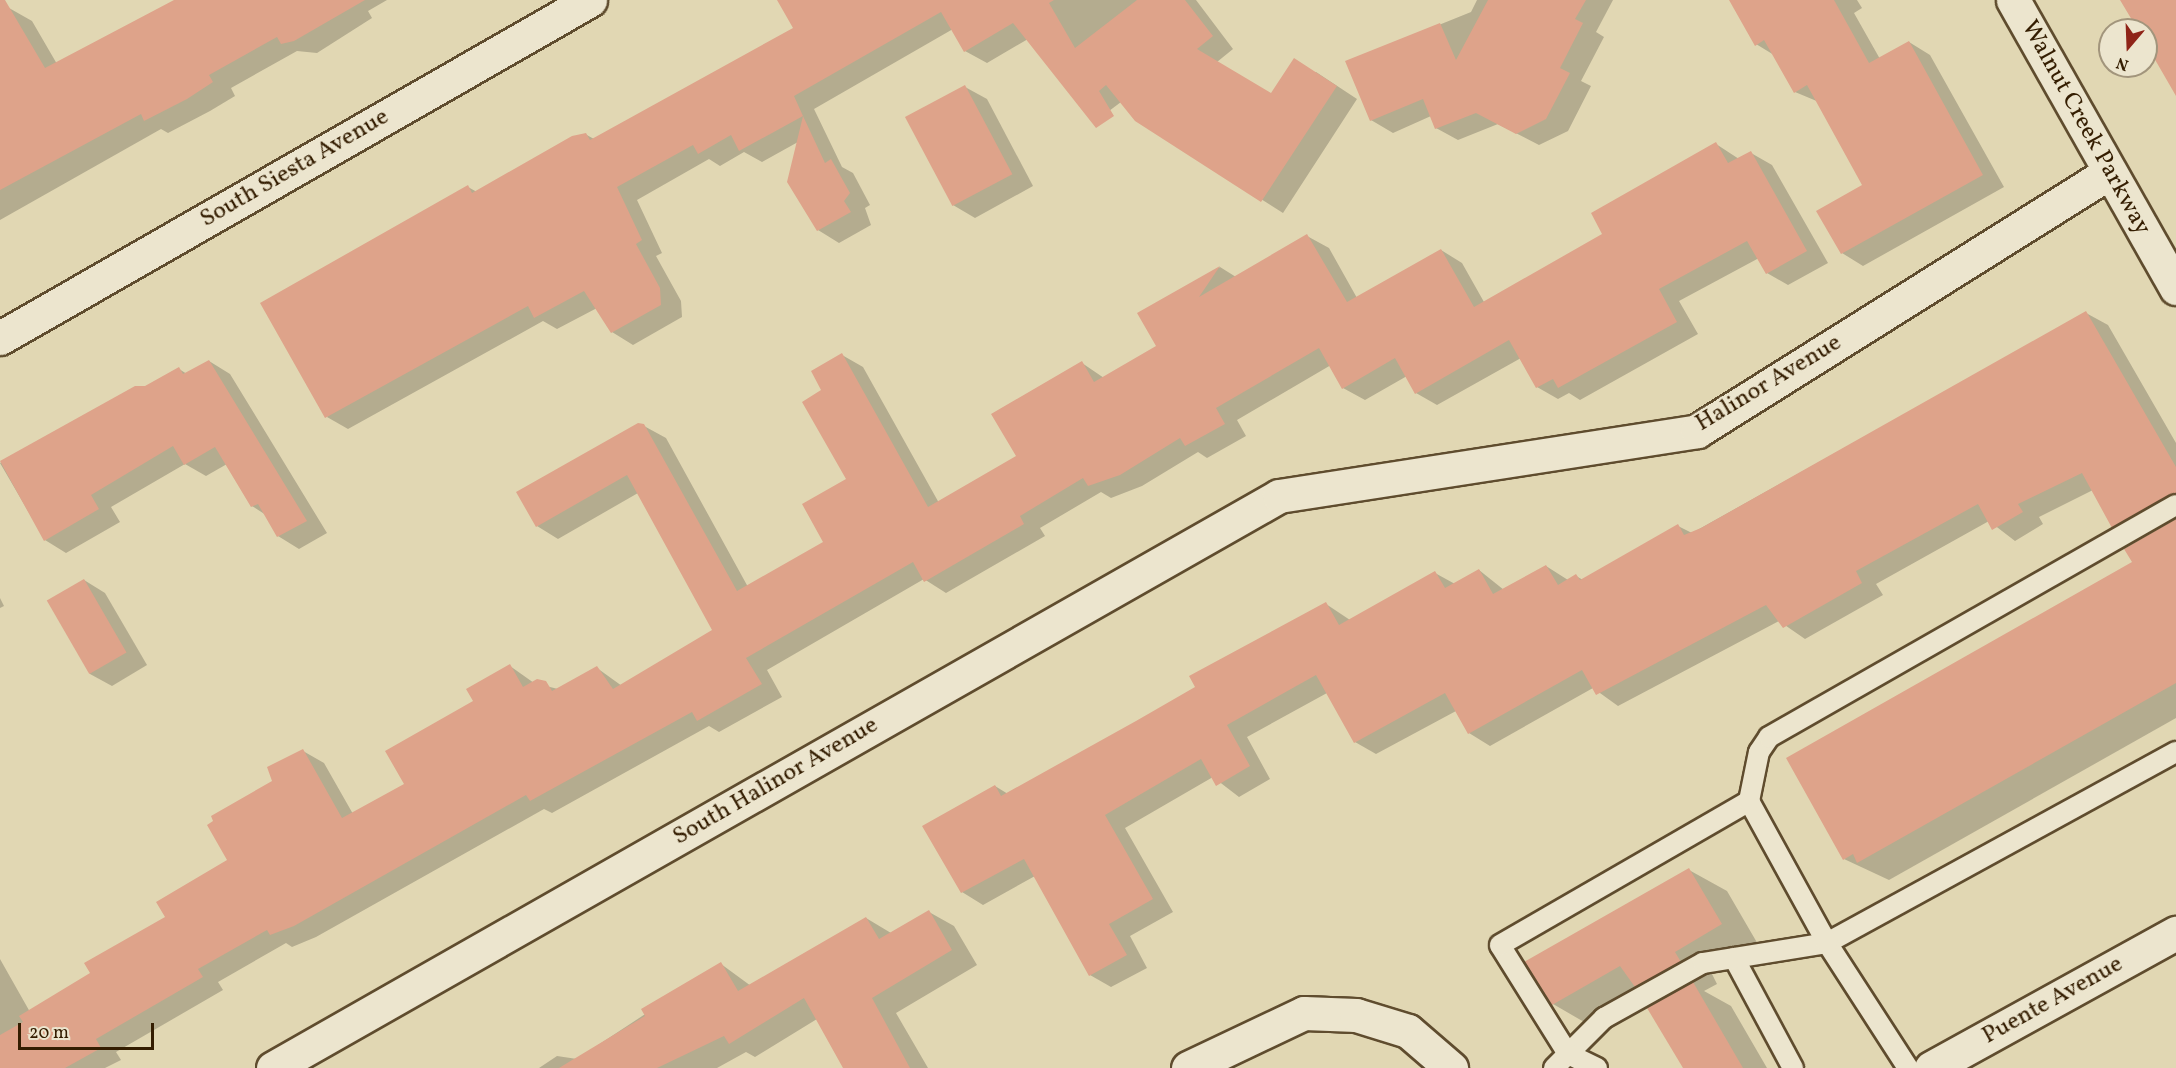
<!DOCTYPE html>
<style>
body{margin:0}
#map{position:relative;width:2176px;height:1068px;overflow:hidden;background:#e1d7b3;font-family:Vollkorn,serif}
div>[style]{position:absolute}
.shadow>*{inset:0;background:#0003}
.building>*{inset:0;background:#dea38a;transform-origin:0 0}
.roads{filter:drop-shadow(2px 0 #5f4c2e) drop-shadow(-2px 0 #5f4c2e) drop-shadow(0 2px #5f4c2e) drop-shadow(0 -2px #5f4c2e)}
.lane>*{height:20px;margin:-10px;padding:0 10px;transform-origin:10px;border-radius:10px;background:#ece5ce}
.street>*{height:33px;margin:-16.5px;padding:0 16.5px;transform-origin:16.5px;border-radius:16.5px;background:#ece5ce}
.secondary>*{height:33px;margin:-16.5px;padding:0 16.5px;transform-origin:16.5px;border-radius:16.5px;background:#ece5ce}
span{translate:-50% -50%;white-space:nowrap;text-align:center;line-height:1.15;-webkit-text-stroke:4.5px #ece5ce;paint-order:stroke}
.street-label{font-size:24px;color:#341d01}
.north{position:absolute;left:2098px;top:18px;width:60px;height:60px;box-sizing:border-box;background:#ece5ce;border:2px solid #a2957c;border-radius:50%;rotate:199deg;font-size:16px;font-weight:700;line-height:24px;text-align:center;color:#341d01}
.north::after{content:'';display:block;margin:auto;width:21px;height:27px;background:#8f2418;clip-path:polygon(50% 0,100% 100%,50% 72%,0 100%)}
.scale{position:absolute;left:18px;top:1023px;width:136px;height:27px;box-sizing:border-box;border:3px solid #341d01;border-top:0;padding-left:8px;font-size:18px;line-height:21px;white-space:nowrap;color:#341d01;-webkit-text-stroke:4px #ece5ce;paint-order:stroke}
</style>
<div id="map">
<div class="shadow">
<i style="clip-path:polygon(177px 0,387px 0,368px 11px,372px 18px,317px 53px,297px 51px,231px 88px,235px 96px,210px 111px,168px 133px,161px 129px,0 220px,0 13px,9px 8px,32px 21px,57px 64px)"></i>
<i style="clip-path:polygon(790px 0,1196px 0,1233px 49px,1217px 62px,1272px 95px,1316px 72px,1357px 99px,1283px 213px,1136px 120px,1121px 102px,1101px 117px,1028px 39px,987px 63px,965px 51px,953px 29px,814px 109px,842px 167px,853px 173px,870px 205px,865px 208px,871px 225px,839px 243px,818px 230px,798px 142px,762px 162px,744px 152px,720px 166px,709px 159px,637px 200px,662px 253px,656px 256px,681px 301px,682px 317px,633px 345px,612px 332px,597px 308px,557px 329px,543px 321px,348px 429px,327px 417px,468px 187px,477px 192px,585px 134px,594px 139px,795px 28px)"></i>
<i style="clip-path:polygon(1477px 0,1613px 0,1596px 32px,1604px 37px,1581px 81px,1591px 86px,1568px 131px,1539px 145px,1498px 124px,1458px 140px,1436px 128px,1431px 116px,1393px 133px,1371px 120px,1347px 62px,1471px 12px)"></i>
<i style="clip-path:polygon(1730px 0,1857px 0,1862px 8px,1854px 13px,1880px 59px,1909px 42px,1930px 55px,2004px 187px,1863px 266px,1842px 253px,1864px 185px,1819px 102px,1795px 92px,1774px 55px,1756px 44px)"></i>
<i style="clip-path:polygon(965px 87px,987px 99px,1033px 186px,975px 218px,953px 205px,907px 118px)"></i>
<i style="clip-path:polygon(1716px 144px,1739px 159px,1751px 153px,1772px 165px,1828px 263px,1788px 285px,1767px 273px,1759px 258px,1679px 301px,1698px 334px,1580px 400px,1569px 393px,1558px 399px,1537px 387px,1521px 358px,1437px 405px,1416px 393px,1407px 376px,1365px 400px,1343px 388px,1331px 365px,1237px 420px,1246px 436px,1207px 458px,1198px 452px,1142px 486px,1111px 498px,1101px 492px,1040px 528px,1045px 536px,946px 593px,924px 579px,767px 670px,782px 697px,719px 732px,709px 726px,552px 813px,544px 809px,316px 937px,292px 947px,286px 943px,218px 982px,223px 990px,116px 1052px,121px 1060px,105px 1068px,0 1068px,0 959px,30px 1012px,92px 974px,167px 918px,229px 861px,273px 782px,303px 751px,324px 763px,353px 814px,406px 785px,510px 666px,534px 683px,558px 689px,597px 668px,622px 686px,714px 631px,638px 493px,558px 539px,537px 526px,644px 426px,666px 438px,748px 587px,825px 543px,848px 480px,823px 391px,842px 355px,863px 367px,939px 503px,1018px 456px,1082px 363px,1104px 378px,1158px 347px,1139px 314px,1220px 267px,1236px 277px,1307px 236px,1329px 248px,1357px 298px,1441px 250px,1462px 263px,1484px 302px,1605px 234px)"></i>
<i style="clip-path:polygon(2086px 313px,2108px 325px,2176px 443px,2176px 515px,2135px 539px,2113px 526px,2093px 490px,2039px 517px,2043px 524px,2015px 541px,1989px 521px,1876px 584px,1883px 595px,1805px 639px,1779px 621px,1618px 706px,1593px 688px,1490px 746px,1469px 733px,1456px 711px,1376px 754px,1355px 742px,1327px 693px,1247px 737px,1270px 779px,1239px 797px,1213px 777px,1125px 828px,1173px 912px,1130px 936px,1147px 968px,1111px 987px,1090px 975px,1035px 876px,983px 905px,962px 892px,995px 786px,1008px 794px,1197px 688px,1326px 604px,1350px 620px,1435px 573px,1455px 584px,1479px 570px,1504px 590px,1546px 566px,1568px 580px,1576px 576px,1583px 580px,1678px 526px,1692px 533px)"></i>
<i style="clip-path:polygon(209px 361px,230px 374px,327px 533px,299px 549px,278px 536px,266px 515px,252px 506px,227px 464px,206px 476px,185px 464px,111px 507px,120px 522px,66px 553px,45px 540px,0 463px,135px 387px,146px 388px,179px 369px,187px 374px)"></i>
<i style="clip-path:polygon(2176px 521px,2176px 718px,1889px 880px,1844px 859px)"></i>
<i style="clip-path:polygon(84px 580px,105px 593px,147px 665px,112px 686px,90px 674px)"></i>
<i style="clip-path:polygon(0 598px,4px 606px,0 608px)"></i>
<i style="clip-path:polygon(1689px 870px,1727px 891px,1759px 946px,1712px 974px,1717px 984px,1704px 991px,1731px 1006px,1767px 1068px,1685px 1068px,1663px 1001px,1648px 993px,1591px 1026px,1553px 1004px)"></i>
<i style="clip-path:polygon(929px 912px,954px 926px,977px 965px,896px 1013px,928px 1068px,845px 1068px,817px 1019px,755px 1057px,746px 1052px,717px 1068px,539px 1068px,557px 1056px,577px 1059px,721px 964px,751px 986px,866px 918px,891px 933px)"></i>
</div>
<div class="building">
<i style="clip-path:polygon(0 0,5px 0,45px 68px,174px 0,365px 0,294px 41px,281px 44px,277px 37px,209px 75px,213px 82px,187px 99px,144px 121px,141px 114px,0 190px)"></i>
<i style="clip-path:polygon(777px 0,1054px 0,1049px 3px,1075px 48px,1137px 0,1185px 0,1213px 36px,1197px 49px,1271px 93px,1294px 58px,1337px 86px,1261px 202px,1135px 121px,1106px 85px,1099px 91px,1114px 116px,1096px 128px,1013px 23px,964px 52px,941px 12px,794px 96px,803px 116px,739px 151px,731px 135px,698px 154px,693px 145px,617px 187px,642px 240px,636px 244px,660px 288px,661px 305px,611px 333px,584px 291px,534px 318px,528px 306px,325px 418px,260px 303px,468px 185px,472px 193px,572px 136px,586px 133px,590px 140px,793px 28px)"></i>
<i style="clip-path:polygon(1488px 0,1586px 0,1575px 19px,1583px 23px,1560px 68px,1570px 73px,1546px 119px,1516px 134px,1476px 113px,1435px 129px,1423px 99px,1370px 121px,1345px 61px,1440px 23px,1456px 60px)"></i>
<i style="clip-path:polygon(1729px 0,1834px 0,1869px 63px,1909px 41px,1983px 175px,1841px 254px,1816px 211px,1862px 185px,1807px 85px,1794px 93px,1764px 40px,1755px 46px)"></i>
<i style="clip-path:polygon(2120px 0,2176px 0,2176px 96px,2146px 44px,2146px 30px,2138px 30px)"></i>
<i style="left:965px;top:85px;width:101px;height:68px;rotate:62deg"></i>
<i style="clip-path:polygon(803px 116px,825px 163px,831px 159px,850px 193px,844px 201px,851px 212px,817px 231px,787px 182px)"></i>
<i style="clip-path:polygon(1716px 142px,1728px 163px,1751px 151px,1807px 251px,1766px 274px,1747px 241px,1659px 289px,1677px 322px,1558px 388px,1553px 379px,1536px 388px,1509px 340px,1415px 394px,1395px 358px,1342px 389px,1319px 348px,1216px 408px,1225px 424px,1185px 446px,1180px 438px,1120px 475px,1088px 486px,1083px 478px,1020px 516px,1024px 524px,924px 582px,913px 562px,746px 658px,762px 684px,697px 721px,692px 712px,530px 801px,526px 795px,294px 926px,270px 935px,267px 930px,198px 969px,203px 977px,96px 1039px,101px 1048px,65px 1068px,0 1068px,0 1035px,23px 1022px,19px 1016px,90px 973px,84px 963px,165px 917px,156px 902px,227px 860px,207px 825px,213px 821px,211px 816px,272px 781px,267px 767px,303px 749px,342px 818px,404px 784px,385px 751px,473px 701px,466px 689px,510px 664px,523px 687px,537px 679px,546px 681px,552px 691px,597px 666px,613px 689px,712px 630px,627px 475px,536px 527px,516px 492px,638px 423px,644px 424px,737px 591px,823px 542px,802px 504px,846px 479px,802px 402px,821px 390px,811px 371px,842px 353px,928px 507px,1016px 456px,991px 414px,1082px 361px,1094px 382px,1156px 346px,1137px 313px,1220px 266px,1199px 297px,1307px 234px,1347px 302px,1441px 249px,1474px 307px,1602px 234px,1591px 213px)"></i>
<i style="clip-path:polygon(2086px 311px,2176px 467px,2176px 493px,2112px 528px,2082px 473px,2018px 504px,2023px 512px,1992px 530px,1978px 504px,1856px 571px,1862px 583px,1783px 628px,1766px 605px,1596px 695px,1582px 670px,1468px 734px,1445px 693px,1354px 743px,1316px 675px,1227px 725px,1250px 766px,1216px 786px,1201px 759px,1105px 815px,1153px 899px,1109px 924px,1127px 955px,1089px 976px,1024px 859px,961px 893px,922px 826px,995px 785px,1001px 796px,1136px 721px,1195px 687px,1189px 676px,1326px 602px,1339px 625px,1435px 571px,1445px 588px,1479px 569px,1493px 594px,1546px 565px,1558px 585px,1576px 574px,1580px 580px,1678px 524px,1684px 535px,1701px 528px)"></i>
<i style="clip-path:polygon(209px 360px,307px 521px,277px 537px,258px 504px,251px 507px,215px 447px,184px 465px,173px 446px,91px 495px,99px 509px,44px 541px,0 461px,135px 386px,145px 386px,179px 367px,183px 374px)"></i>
<i style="clip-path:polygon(2176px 519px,2176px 683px,1857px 863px,1853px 854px,1843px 860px,1786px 758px,2132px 562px,2124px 549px)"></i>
<i style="left:84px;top:579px;width:85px;height:43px;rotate:60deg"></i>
<i style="clip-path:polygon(1689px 868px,1722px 924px,1675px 952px,1681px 962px,1635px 987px,1620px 966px,1552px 1005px,1524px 962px)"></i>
<i style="clip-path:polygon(929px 910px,952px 950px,872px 998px,910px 1068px,843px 1068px,804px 998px,729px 1044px,724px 1036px,657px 1068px,559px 1068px,645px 1016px,641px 1009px,721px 962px,738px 991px,866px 917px,879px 939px)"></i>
<i style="clip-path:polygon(1693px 982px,1743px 1068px,1683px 1068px,1647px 1008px)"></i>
</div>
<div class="roads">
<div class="lane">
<i style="left:1734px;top:958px;width:125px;rotate:61.8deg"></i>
<i style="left:1554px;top:1068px;width:71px;rotate:-45deg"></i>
<i style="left:1604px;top:1018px;width:113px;rotate:-29.1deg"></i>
<i style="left:1703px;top:963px;width:126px;rotate:-9.2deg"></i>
<i style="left:1827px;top:943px;width:398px;rotate:-28.7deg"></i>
<i style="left:1597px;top:1068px;width:32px;rotate:-154deg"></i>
<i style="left:1568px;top:1054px;width:128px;rotate:-122deg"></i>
<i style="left:1500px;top:945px;width:288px;rotate:-30deg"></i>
<i style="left:1908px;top:1068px;width:149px;rotate:-122.9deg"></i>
<i style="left:1827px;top:943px;width:162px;rotate:-118.8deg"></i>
<i style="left:1749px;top:801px;width:50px;rotate:-78.5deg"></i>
<i style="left:1759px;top:752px;width:18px;rotate:-56deg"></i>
<i style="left:1769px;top:737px;width:468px;rotate:-29.7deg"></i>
</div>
<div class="street">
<i style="left:2013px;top:0;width:331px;rotate:60.5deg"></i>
<i style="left:0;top:338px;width:680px;rotate:-29.81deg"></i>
<i style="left:273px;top:1068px;width:1157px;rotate:-29.62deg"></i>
<i style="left:1279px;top:496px;width:423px;rotate:-8.8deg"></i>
<i style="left:1697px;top:431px;width:486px;rotate:-32.1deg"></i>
</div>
<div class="secondary">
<i style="left:1188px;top:1068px;width:128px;rotate:-25.4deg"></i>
<i style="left:1304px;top:1013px;width:52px;rotate:2.2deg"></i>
<i style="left:1356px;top:1015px;width:54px;rotate:17.1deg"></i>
<i style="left:1408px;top:1031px;width:57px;rotate:40.7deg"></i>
<i style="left:1931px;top:1068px;width:280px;rotate:-28.9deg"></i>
</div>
</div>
<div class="street-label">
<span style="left:2085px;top:128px;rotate:61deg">Walnut Creek Parkway</span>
<span style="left:295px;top:169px;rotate:-30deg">South Siesta Avenue</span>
<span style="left:1769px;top:384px;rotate:-31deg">Halinor Avenue</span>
<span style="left:776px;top:782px;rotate:-30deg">South Halinor Avenue</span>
<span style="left:2053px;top:1001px;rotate:-29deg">Puente Avenue</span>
</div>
<div class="north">N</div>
<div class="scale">20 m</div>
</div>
